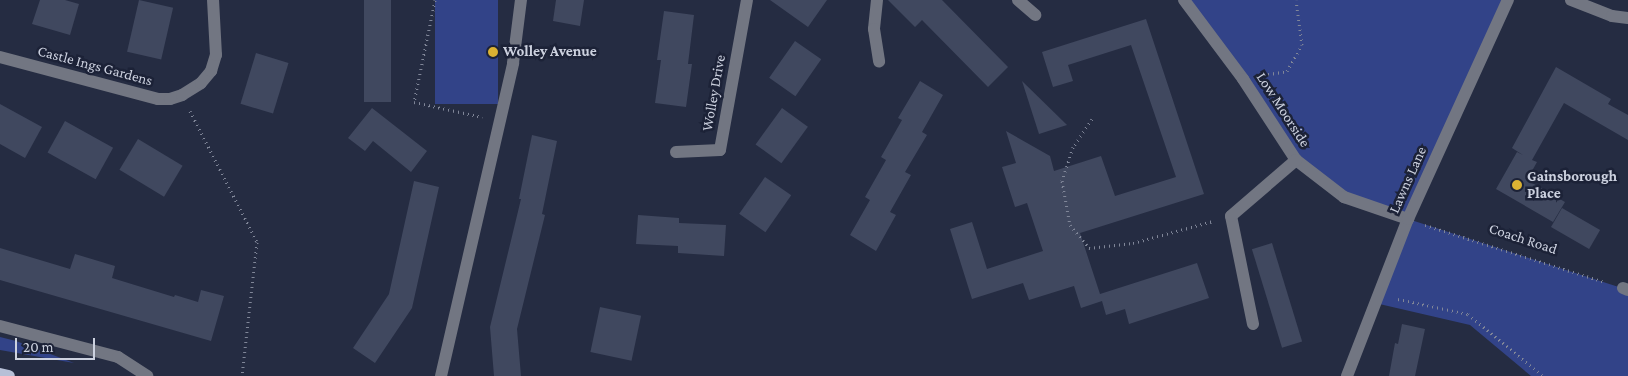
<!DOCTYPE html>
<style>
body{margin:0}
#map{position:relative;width:1628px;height:376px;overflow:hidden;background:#252c42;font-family:"Crimson Pro",serif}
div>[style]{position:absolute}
.green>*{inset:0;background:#324388;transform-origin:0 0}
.building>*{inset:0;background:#40485f;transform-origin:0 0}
.path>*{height:3px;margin-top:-1.5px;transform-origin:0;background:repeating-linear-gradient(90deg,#808698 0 1px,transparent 0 5px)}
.minor>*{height:12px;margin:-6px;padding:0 6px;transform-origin:6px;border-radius:6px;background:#727682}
.major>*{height:12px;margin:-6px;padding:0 6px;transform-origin:6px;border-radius:6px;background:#b7c0d7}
.dots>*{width:14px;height:14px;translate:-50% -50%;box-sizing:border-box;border:2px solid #1c2237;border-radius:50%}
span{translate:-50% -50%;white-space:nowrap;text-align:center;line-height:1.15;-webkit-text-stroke:5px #1c2237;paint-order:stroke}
.poi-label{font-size:15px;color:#ccd1df;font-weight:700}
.left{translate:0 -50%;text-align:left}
.street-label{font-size:15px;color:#ccd1df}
.scale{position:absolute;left:15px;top:338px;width:80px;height:22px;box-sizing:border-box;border:2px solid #ccd1df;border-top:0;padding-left:6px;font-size:15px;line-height:18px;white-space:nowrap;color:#ccd1df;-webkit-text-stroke:4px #1c2237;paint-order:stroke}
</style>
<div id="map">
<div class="green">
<i style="left:435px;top:0;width:63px;height:104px"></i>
<i style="clip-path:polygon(1184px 0,1506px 0,1408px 219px,1628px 290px,1628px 376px,1531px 376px,1470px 325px,1375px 303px,1408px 219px,1344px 197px,1296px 160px)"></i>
<i style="clip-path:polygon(0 337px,16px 341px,74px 363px,0 350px)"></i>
</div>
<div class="building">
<i style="clip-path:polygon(40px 0,65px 0,79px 4px,70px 35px,32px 24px)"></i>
<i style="left:139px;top:0;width:35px;height:53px;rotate:13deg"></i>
<i style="left:364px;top:0;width:27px;height:102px"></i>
<i style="clip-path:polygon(556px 0,584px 0,580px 26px,553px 21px)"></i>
<i style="clip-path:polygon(770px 0,827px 0,808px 27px)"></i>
<i style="clip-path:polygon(888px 0,942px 0,1008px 67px,988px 87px,922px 20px,915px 27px)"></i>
<i style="clip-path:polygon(664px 11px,694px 15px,688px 64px,692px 64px,686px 107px,655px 103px,661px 60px,657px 60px)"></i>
<i style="clip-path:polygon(1146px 19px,1204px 194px,1080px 233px,1100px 294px,1197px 263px,1209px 298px,1129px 324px,1125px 309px,1106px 315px,1102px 301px,1081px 308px,1074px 286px,1029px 300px,1023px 283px,972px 299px,950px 229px,972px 222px,987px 269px,1043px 251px,1027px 203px,1015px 207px,1002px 167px,1016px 163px,1006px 131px,1050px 156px,1054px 171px,1101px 156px,1115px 196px,1176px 177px,1131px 45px,1068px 65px,1073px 81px,1053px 87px,1042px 52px)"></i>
<i style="left:795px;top:41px;width:32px;height:45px;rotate:35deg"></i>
<i style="left:256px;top:53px;width:34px;height:53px;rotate:17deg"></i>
<i style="clip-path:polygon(1556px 67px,1611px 99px,1608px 104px,1628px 115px,1628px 140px,1564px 103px,1532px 160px,1537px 162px,1527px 180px,1565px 202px,1553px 222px,1496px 189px,1517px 152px,1523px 155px,1512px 148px)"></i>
<i style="clip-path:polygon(920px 81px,943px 95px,922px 132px,927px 135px,905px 172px,911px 175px,890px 212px,896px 215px,876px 251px,850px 235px,870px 200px,865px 197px,886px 160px,881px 157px,902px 120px,898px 118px)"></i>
<i style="clip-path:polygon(1022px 81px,1067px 125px,1039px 134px)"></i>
<i style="clip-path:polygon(0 104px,42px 127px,25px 158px,0 144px)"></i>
<i style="clip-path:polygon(372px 108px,427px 151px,411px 172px,373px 141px,365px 151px,348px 138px)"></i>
<i style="left:782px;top:108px;width:32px;height:45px;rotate:36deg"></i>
<i style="left:65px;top:121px;width:55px;height:36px;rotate:29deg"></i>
<i style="clip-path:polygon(532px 135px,557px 141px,542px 214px,545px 215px,517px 329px,521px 376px,494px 376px,490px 327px,521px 199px,519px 199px)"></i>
<i style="left:138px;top:139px;width:52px;height:36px;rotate:31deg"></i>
<i style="left:765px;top:177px;width:32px;height:45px;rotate:35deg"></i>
<i style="clip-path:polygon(414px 181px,439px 187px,412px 308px,375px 363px,353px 348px,389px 294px)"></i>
<i style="left:1562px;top:208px;width:44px;height:22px;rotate:30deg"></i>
<i style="clip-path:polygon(638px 215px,679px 218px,679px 223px,726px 225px,724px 256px,678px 253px,678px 246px,636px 244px)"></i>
<i style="left:1272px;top:243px;width:103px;height:21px;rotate:73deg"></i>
<i style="clip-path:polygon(0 248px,70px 269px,75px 254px,115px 266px,112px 278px,174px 297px,175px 295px,198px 302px,201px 290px,224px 296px,211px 341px,0 280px)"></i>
<i style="left:600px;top:307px;width:42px;height:46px;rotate:12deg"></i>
<i style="clip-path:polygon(1402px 324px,1425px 329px,1415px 376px,1389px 376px,1395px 343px,1398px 344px)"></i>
</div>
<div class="path">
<i style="left:435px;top:0;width:104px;rotate:101.6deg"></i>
<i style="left:414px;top:102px;width:70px;rotate:12.4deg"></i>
<i style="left:1263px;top:75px;width:24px;rotate:-9deg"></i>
<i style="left:1287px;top:71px;width:30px;rotate:-60deg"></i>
<i style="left:1302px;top:45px;width:45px;rotate:-97.6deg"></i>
<i style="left:190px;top:111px;width:147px;rotate:62.9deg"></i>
<i style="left:257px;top:242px;width:135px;rotate:96.4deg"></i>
<i style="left:1092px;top:119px;width:34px;rotate:124deg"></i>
<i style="left:1073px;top:147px;width:36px;rotate:108deg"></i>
<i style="left:1062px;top:181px;width:45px;rotate:79.7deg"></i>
<i style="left:1070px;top:225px;width:30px;rotate:50deg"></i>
<i style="left:1089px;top:248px;width:44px;rotate:-6.5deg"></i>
<i style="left:1133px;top:243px;width:83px;rotate:-15.4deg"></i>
<i style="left:1425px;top:225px;width:189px;rotate:17.6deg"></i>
<i style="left:1398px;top:299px;width:72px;rotate:12.1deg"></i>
<i style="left:1468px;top:314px;width:97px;rotate:39.6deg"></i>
</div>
<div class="minor">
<i style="left:877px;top:0;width:29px;rotate:96deg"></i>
<i style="left:874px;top:29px;width:33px;rotate:81deg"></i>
<i style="left:1018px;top:0;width:23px;rotate:41deg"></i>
<i style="left:1184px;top:0;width:99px;rotate:53.2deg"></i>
<i style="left:1243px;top:79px;width:97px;rotate:56.8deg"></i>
<i style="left:1296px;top:160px;width:61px;rotate:37.6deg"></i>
<i style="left:1344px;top:197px;width:68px;rotate:19deg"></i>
<i style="left:1571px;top:0;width:44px;rotate:21.3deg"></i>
<i style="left:1612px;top:16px;width:16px;rotate:7deg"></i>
<i style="left:0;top:57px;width:163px;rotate:14.9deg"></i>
<i style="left:158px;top:99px;width:12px"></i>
<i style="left:170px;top:99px;width:13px;rotate:-18deg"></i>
<i style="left:182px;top:95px;width:22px;rotate:-32deg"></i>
<i style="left:201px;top:83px;width:16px;rotate:-50deg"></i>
<i style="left:211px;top:71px;width:17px;rotate:-73deg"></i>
<i style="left:216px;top:55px;width:55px;rotate:-93.1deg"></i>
<i style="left:676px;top:152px;width:44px;rotate:-2.6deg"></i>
<i style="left:720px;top:150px;width:152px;rotate:-79.8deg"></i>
<i style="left:1623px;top:288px;width:5px;rotate:22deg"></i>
<i style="left:1253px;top:324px;width:110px;rotate:-101.5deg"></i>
<i style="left:1231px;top:216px;width:86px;rotate:-40.7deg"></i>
<i style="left:0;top:326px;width:122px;rotate:14.7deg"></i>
<i style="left:118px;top:357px;width:35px;rotate:33deg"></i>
<i style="left:441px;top:376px;width:321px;rotate:-77deg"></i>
<i style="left:513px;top:63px;width:64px;rotate:-82.8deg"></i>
<i style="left:1347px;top:376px;width:168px;rotate:-68.8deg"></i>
<i style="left:1408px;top:219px;width:241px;rotate:-65.5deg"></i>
</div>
<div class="major">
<i style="left:0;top:374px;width:9px;rotate:13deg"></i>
</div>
<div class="dots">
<i style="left:493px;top:52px;background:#dbb233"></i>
<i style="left:1517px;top:185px;background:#dbb233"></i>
</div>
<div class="poi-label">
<span class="left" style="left:503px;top:52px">Wolley Avenue</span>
<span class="left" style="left:1527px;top:185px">Gainsborough<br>Place</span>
</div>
<div class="street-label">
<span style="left:95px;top:66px;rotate:15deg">Castle Ings Gardens</span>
<span style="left:714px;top:93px;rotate:-80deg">Wolley Drive</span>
<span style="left:1283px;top:110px;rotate:57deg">Low Moorside</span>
<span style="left:1408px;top:180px;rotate:-66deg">Lawns Lane</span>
<span style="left:1523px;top:239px;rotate:18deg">Coach Road</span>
</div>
<div class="scale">20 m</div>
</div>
